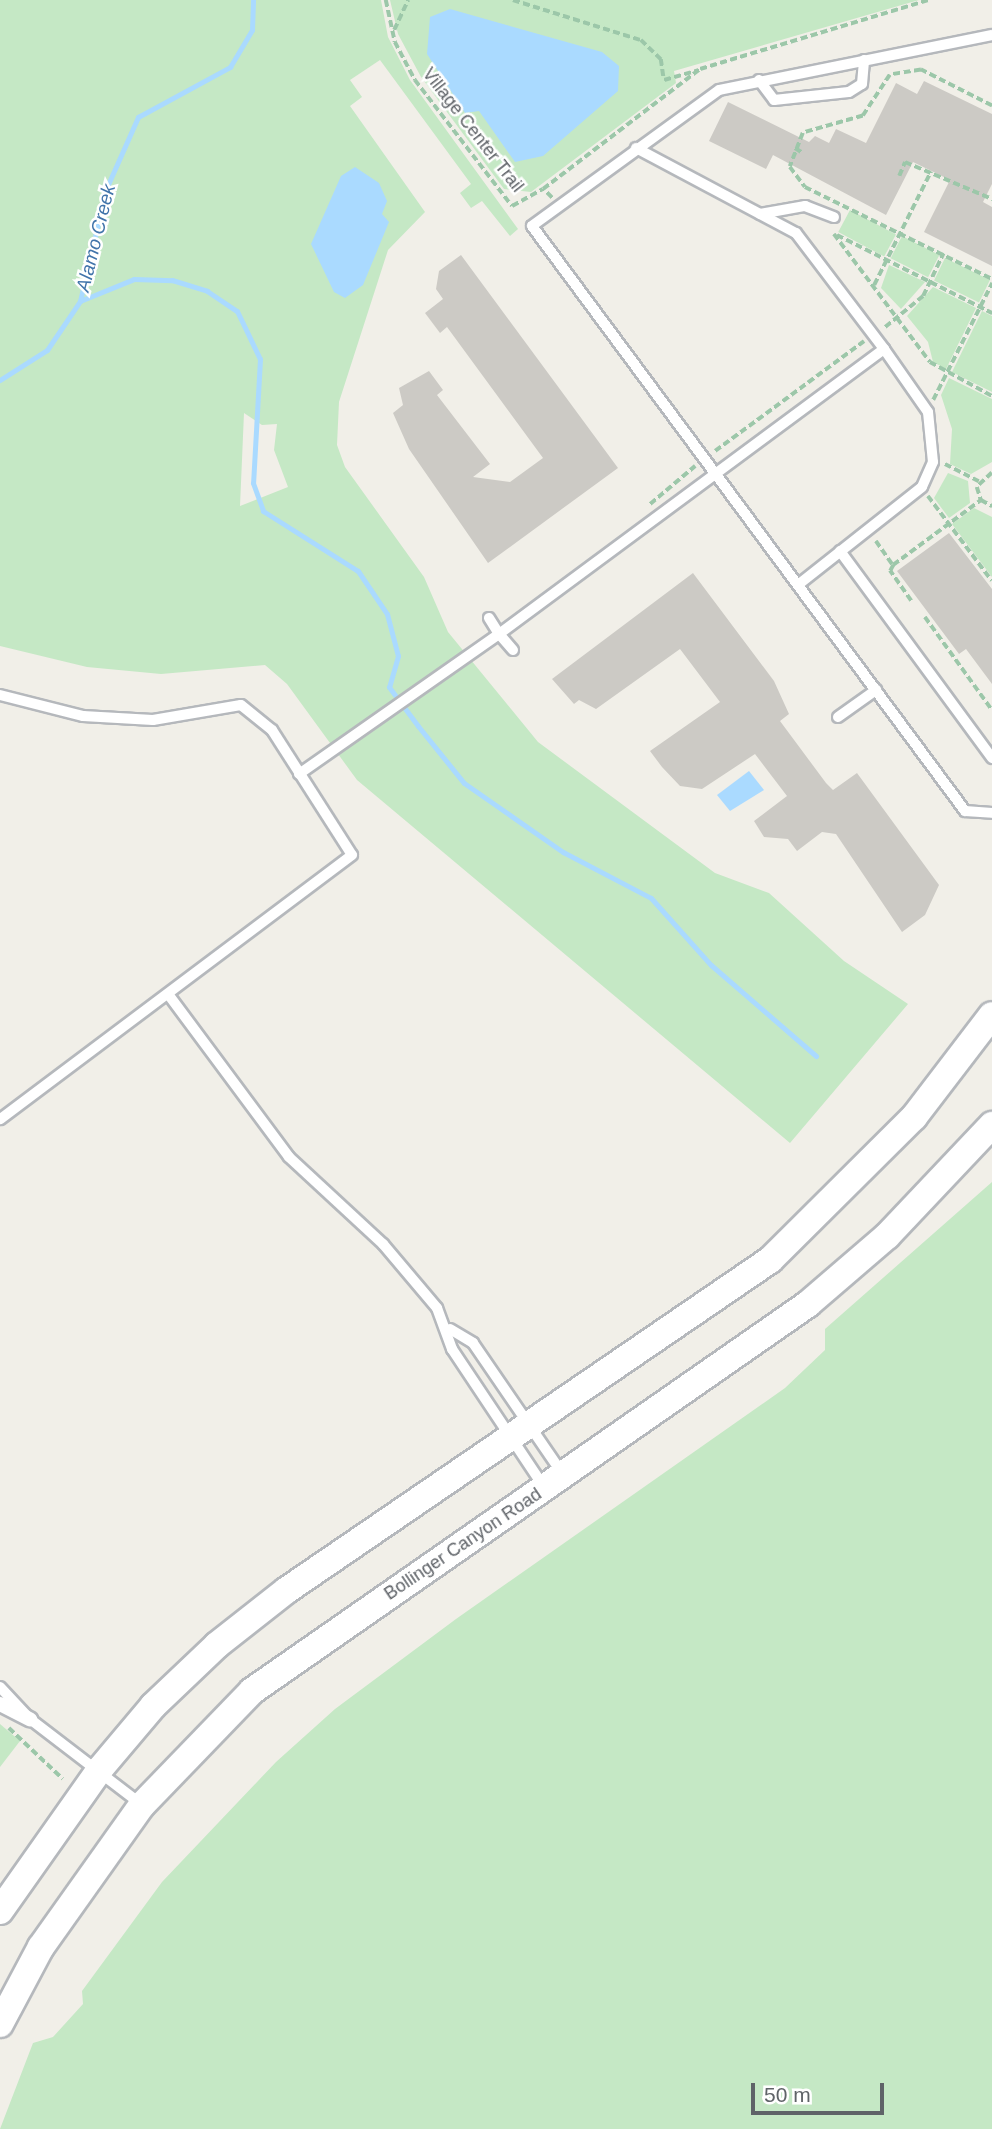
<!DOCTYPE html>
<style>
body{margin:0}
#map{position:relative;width:992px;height:2129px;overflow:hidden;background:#f1efe8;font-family:Helvetica,sans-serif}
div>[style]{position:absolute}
.green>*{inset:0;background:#c5e8c5;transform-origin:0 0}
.water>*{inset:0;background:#aadaff}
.stream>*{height:5px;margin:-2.5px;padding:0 2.5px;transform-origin:2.5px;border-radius:2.5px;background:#aadaff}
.building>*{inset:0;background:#cccac5}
.path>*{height:3.5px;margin-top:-1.75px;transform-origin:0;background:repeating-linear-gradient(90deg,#9cc7a9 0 7px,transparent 0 10.5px)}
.roads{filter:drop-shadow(2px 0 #b5b8bc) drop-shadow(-2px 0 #b5b8bc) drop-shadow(0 2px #b5b8bc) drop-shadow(0 -2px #b5b8bc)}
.service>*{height:10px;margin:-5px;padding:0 5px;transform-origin:5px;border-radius:5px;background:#fff}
.pedestrian>*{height:14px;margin:-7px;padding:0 7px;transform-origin:7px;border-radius:7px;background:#fff}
.secondary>*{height:26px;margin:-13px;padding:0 13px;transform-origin:13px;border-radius:13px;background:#fff}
span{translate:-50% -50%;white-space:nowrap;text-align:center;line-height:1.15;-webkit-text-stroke:5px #fff;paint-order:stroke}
.street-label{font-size:18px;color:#5f6368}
.water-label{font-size:19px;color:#4174aa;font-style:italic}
.scale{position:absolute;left:751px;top:2083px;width:133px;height:32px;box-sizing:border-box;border:4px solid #5f6368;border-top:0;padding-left:9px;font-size:21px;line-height:24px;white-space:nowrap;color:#5f6368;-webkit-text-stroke:5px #fff;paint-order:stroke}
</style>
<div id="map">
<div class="green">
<i style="clip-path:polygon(evenodd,0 0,381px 0,388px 37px,410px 80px,518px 229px,510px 236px,482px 201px,471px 208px,460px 193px,471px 184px,380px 60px,350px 80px,362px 97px,350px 106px,425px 212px,388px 250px,339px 402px,337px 445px,345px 467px,424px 577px,448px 632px,538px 742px,715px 873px,769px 893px,844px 961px,908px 1004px,790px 1143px,357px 780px,287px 684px,265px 665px,161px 674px,87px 667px,0 646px,0 0,244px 413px,262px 425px,277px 424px,274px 450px,288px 487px,240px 506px,244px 413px)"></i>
<i style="clip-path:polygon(390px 0,919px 0,674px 71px,676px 83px,531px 192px,504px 189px,421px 77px,398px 34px)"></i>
<i style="left:850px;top:210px;width:52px;height:25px;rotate:28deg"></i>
<i style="left:902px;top:236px;width:42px;height:25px;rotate:27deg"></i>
<i style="left:945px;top:258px;width:50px;height:25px;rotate:26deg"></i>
<i style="clip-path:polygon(889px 265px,925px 282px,901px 309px,881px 288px)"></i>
<i style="clip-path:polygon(933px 287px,976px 308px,946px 369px,933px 362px,928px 342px,907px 316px)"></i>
<i style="clip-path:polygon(982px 311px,992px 316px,992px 392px,952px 372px)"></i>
<i style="clip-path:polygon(949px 378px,992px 399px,992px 462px,971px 474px,950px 464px,952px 429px,941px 395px)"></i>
<i style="clip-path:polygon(948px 473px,968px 481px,970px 503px,949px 518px,934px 498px)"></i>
<i style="clip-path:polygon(974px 508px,992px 517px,992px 577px,952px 524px)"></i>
<i style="clip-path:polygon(992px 1182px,992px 2129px,0 2129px,33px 2043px,53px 2037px,83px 2004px,82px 1991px,162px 1882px,276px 1762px,335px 1709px,456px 1619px,785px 1388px,825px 1350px,825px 1329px)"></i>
<i style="clip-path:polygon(0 1724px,20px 1741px,0 1767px)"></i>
</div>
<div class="water">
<i style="clip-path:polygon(450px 9px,602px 52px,619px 66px,618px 91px,543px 156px,515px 162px,479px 111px,465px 113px,427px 54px,430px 17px)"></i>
<i style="clip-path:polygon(355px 167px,379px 183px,387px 201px,382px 214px,389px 222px,363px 285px,345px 298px,334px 292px,311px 244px,341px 176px)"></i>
<i style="clip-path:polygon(749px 771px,764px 790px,730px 811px,717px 795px)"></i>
</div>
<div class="stream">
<i style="left:80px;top:301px;width:58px;rotate:-22.2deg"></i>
<i style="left:134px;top:279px;width:38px;rotate:2deg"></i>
<i style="left:172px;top:280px;width:37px;rotate:17deg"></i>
<i style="left:207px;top:291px;width:36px;rotate:34deg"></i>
<i style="left:237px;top:311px;width:53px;rotate:64.4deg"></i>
<i style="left:260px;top:359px;width:124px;rotate:93.2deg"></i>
<i style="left:253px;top:483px;width:30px;rotate:70deg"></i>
<i style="left:263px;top:511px;width:112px;rotate:32.3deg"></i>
<i style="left:358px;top:571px;width:52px;rotate:56deg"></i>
<i style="left:387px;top:614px;width:43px;rotate:75.3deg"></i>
<i style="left:398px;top:656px;width:32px;rotate:106deg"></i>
<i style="left:389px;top:687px;width:49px;rotate:53.4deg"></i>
<i style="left:418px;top:726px;width:73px;rotate:51.1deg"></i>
<i style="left:464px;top:783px;width:121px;rotate:34.9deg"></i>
<i style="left:563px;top:852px;width:99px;rotate:27.6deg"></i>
<i style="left:651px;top:898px;width:90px;rotate:48.2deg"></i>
<i style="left:711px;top:965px;width:139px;rotate:40.9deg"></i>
<i style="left:0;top:380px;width:56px;rotate:-32.6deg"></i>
<i style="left:47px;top:350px;width:59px;rotate:-56deg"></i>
<i style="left:80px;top:301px;width:115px;rotate:-76.9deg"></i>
<i style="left:106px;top:189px;width:79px;rotate:-66deg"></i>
<i style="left:138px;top:117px;width:105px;rotate:-28.5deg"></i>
<i style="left:230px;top:67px;width:43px;rotate:-59.3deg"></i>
<i style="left:252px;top:30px;width:30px;rotate:-88deg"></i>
</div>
<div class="building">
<i style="clip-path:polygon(924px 81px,992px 114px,992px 184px,983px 202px,992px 207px,992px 266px,924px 232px,950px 180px,913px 162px,886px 215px,773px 155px,766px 169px,709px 141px,728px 102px,809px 142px,815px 136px,829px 143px,836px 129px,866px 143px,896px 83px,917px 94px)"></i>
<i style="clip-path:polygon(461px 255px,618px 468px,488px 563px,409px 449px,393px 413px,403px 405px,399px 388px,429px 371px,443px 390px,437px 395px,490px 464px,473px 477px,510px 482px,543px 458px,447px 327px,440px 333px,425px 313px,443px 299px,436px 289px,439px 271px)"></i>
<i style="clip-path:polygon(949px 533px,992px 589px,992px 684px,966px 649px,959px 654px,897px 571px)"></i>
<i style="clip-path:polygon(693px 573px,774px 681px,789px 714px,780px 721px,826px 783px,833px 790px,857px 773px,939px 885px,925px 915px,902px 932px,836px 834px,822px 832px,797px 851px,788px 839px,764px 837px,754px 821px,787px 796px,755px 754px,702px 789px,680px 786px,662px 767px,650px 751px,720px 702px,680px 649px,596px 709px,579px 700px,574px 704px,552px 679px)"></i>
</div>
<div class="path">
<i style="left:386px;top:0;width:43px;rotate:77.9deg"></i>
<i style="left:395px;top:42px;width:43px;rotate:62.2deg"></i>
<i style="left:415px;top:80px;width:159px;rotate:52.4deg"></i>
<i style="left:512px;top:206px;width:35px;rotate:-29deg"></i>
<i style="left:513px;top:0;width:134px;rotate:17.4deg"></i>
<i style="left:641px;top:40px;width:28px;rotate:44deg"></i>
<i style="left:661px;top:59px;width:21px;rotate:82deg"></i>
<i style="left:664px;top:80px;width:35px;rotate:-16deg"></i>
<i style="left:394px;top:30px;width:33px;rotate:-65deg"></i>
<i style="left:992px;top:106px;width:80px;rotate:-153.1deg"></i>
<i style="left:921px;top:70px;width:31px;rotate:171deg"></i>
<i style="left:890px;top:75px;width:49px;rotate:123.4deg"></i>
<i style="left:863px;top:116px;width:62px;rotate:164.2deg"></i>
<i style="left:803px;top:133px;width:36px;rotate:111deg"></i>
<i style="left:790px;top:167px;width:25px;rotate:53deg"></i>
<i style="left:805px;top:187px;width:208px;rotate:26.2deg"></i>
<i style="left:795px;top:148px;width:9px;rotate:32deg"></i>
<i style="left:899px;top:176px;width:15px;rotate:-67deg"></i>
<i style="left:905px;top:162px;width:95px;rotate:23deg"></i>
<i style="left:552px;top:198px;width:13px;rotate:-135deg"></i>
<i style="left:543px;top:189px;width:198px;rotate:-37.4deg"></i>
<i style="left:700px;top:69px;width:239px;rotate:-16.8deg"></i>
<i style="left:834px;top:234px;width:160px;rotate:53.1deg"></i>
<i style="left:930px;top:362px;width:71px;rotate:28.7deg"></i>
<i style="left:837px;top:235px;width:174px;rotate:26.7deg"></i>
<i style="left:874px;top:285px;width:127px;rotate:-63.4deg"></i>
<i style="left:885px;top:327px;width:49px;rotate:-39.2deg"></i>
<i style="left:923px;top:296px;width:47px;rotate:-64.5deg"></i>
<i style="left:933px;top:400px;width:131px;rotate:-63.2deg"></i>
<i style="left:715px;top:451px;width:185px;rotate:-36.4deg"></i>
<i style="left:945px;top:464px;width:38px;rotate:27deg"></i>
<i style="left:992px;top:473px;width:21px;rotate:137deg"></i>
<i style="left:977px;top:487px;width:14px;rotate:73deg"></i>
<i style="left:981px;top:500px;width:13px;rotate:29deg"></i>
<i style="left:928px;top:496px;width:106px;rotate:53deg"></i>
<i style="left:650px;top:504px;width:59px;rotate:-40.2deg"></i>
<i style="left:876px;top:541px;width:29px;rotate:55deg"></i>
<i style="left:911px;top:601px;width:37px;rotate:-125deg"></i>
<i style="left:890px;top:571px;width:7px;rotate:-63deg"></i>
<i style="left:893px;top:565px;width:109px;rotate:-36.5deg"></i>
<i style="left:925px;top:617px;width:115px;rotate:54.2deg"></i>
<i style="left:9px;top:1728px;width:74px;rotate:43.4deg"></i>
</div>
<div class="roads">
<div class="service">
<i style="left:992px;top:35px;width:278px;rotate:168.6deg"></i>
<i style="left:719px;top:90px;width:231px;rotate:144deg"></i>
<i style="left:532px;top:226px;width:728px;rotate:53.49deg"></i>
<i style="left:965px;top:811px;width:27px;rotate:4deg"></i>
<i style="left:759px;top:80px;width:25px;rotate:53deg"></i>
<i style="left:774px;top:100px;width:75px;rotate:-6.1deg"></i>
<i style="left:849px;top:92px;width:15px;rotate:-32deg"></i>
<i style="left:862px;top:84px;width:24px;rotate:-85deg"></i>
<i style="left:636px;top:148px;width:181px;rotate:28deg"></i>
<i style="left:796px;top:233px;width:146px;rotate:52.8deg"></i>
<i style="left:760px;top:214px;width:46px;rotate:-10.1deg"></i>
<i style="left:805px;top:206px;width:31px;rotate:21deg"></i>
<i style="left:840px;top:551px;width:257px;rotate:53.7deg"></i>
<i style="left:513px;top:650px;width:21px;rotate:-131deg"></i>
<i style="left:499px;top:634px;width:479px;rotate:-36.5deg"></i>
<i style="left:884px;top:349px;width:77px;rotate:55.1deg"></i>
<i style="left:928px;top:412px;width:50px;rotate:84.3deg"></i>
<i style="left:933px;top:462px;width:27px;rotate:114deg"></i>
<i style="left:922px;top:487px;width:158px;rotate:141.7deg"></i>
<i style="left:0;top:695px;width:86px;rotate:14.2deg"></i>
<i style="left:83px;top:716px;width:70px;rotate:3.3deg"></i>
<i style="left:153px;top:720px;width:89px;rotate:-9.7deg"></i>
<i style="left:241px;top:705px;width:40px;rotate:39deg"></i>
<i style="left:272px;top:730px;width:148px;rotate:57.4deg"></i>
<i style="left:352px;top:855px;width:440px;rotate:143.1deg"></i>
<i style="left:838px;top:717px;width:47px;rotate:-35.4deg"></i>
<i style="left:299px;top:774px;width:244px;rotate:-35deg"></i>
<i style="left:499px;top:634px;width:19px;rotate:-122deg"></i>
<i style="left:168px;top:994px;width:203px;rotate:53.4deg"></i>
<i style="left:289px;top:1157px;width:128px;rotate:42.8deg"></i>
<i style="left:383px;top:1244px;width:84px;rotate:49.8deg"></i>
<i style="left:437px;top:1308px;width:44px;rotate:69.9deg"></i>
<i style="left:452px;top:1349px;width:166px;rotate:56.3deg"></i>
<i style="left:450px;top:1329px;width:27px;rotate:31deg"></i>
<i style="left:473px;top:1343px;width:158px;rotate:55.6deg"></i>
<i style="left:0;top:1687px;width:44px;rotate:46.8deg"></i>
<i style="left:30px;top:1719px;width:141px;rotate:37.5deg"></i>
</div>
<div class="pedestrian">
<i style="left:0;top:1704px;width:34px;rotate:27deg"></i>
</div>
<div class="secondary">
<i style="left:0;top:1911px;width:174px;rotate:-54.8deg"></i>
<i style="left:100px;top:1769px;width:82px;rotate:-49.9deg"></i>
<i style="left:153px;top:1706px;width:88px;rotate:-43.6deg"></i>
<i style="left:217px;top:1645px;width:89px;rotate:-38.2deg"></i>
<i style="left:287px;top:1590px;width:585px;rotate:-34.34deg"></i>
<i style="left:770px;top:1260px;width:203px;rotate:-44.8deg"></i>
<i style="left:914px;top:1117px;width:128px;rotate:-52.6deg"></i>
<i style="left:0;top:2024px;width:87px;rotate:-62deg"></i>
<i style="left:41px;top:1947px;width:174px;rotate:-54.6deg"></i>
<i style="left:142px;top:1805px;width:158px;rotate:-46deg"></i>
<i style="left:252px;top:1691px;width:677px;rotate:-34.84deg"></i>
<i style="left:808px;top:1304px;width:104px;rotate:-40.7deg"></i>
<i style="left:887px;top:1236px;width:153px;rotate:-46.6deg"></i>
</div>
</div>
<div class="street-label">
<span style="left:473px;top:130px;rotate:52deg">Village Center Trail</span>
<span style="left:463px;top:1544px;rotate:-34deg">Bollinger Canyon Road</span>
</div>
<div class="water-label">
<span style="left:96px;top:238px;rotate:-76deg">Alamo Creek</span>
</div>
<div class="scale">50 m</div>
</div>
